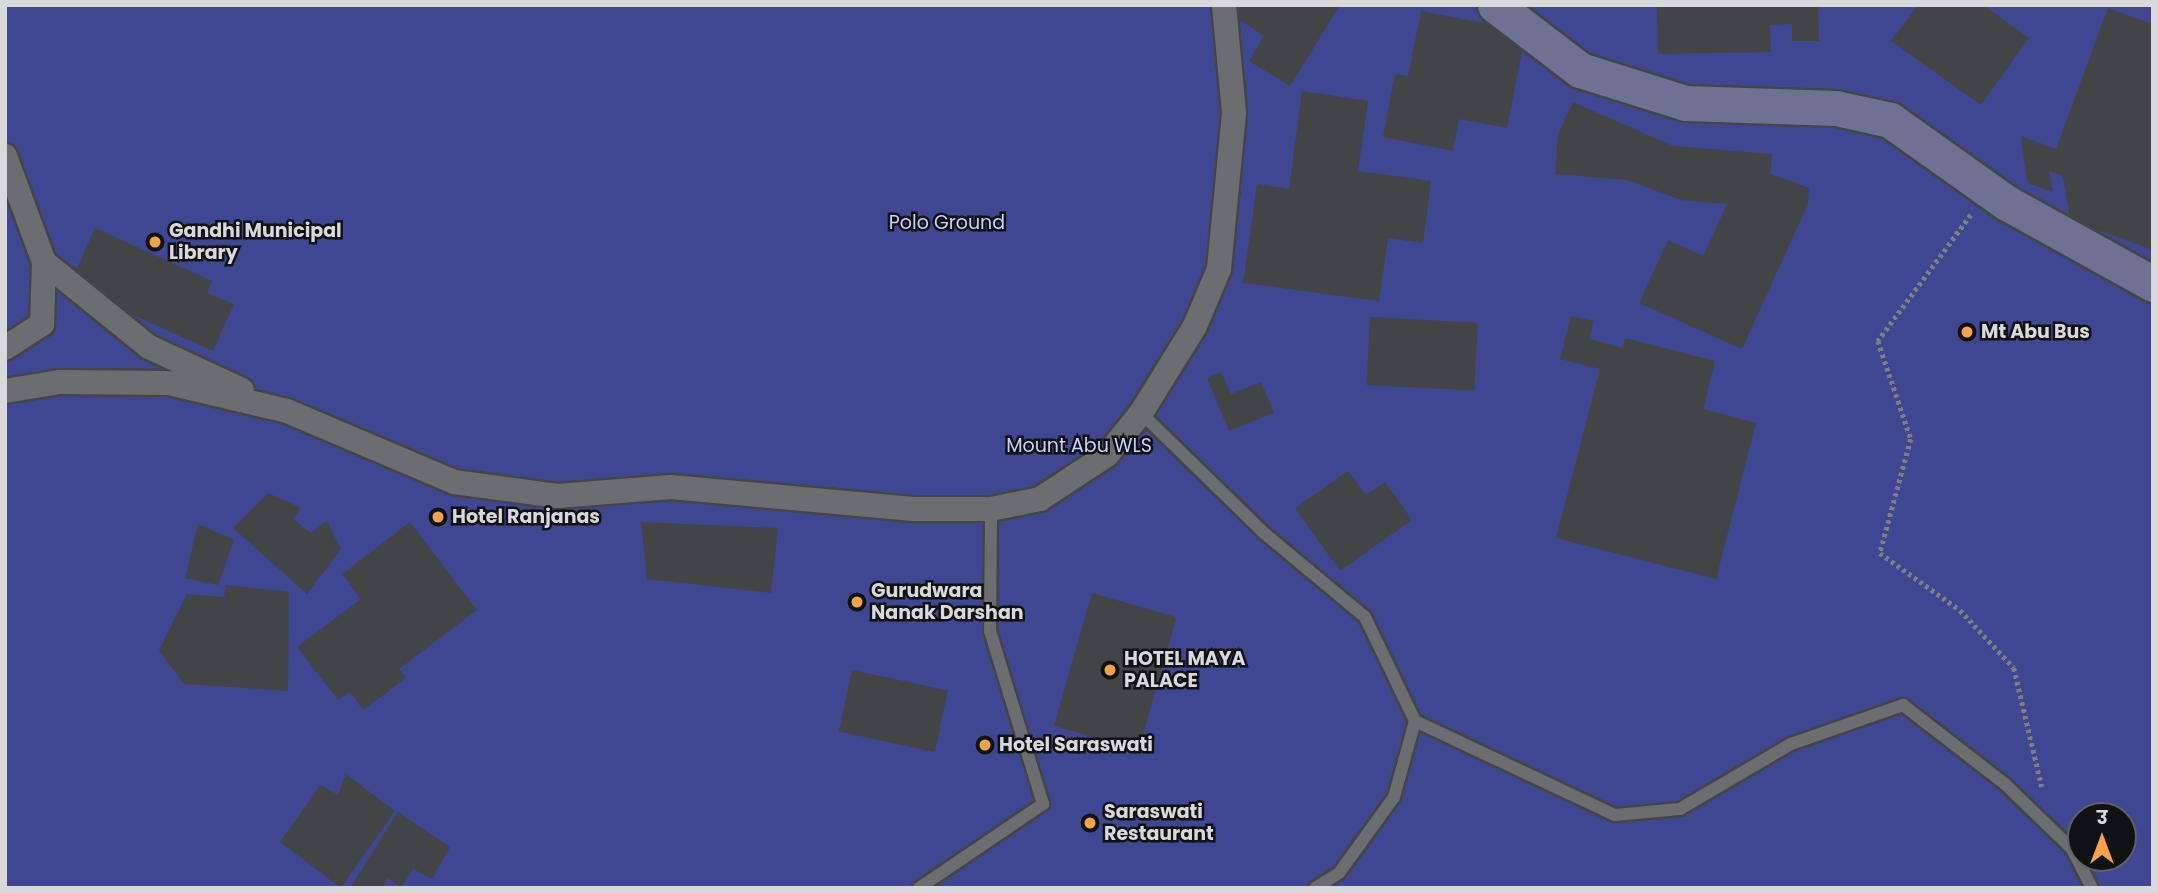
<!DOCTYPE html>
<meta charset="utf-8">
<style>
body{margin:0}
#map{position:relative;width:2158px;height:893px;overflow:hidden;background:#27282a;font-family:Poppins,"Noto Sans Devanagari",sans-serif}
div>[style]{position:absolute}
.green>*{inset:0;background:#3f4792}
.building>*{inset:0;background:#434446;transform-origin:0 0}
.path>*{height:4.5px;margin-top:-2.25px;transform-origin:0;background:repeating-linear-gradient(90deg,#7e7f81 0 3.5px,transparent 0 7px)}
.roads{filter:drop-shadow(2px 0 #444547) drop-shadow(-2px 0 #444547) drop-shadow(0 2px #444547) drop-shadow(0 -2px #444547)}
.service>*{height:12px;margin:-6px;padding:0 6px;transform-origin:6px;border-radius:6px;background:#6c6d70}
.minor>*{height:24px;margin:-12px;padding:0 12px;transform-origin:12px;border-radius:12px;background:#6c6d70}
.secondary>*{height:35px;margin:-17.5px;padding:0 17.5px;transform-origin:17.5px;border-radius:17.5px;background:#6d7293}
.dots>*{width:19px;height:19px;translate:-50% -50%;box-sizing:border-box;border:4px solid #101112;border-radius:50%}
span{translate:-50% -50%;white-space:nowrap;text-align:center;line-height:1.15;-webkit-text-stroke:5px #101112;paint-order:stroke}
.park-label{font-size:19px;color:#c7d1fd}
.poi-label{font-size:19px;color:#d9d9db;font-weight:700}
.left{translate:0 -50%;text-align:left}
.frame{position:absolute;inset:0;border:7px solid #d9d9db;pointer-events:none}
.north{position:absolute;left:2067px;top:802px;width:70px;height:70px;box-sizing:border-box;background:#101112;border:2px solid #606162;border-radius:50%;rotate:0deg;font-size:19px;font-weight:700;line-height:28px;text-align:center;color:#d9d9db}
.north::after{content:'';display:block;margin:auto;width:24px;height:32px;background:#f6a246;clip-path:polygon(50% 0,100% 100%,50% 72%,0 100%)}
</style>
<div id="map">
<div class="green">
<i style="clip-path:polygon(evenodd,5px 5px,2153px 5px,2153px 888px,5px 888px,5px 5px,2081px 816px,2123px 816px,2123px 858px,2081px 858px,2081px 816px)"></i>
</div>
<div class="building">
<i style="clip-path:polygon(1228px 5px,1340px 5px,1290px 86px,1249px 61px,1264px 36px,1225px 10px)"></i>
<i style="clip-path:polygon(1657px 5px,1818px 5px,1819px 41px,1792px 41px,1792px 24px,1770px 25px,1771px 52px,1658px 54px)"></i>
<i style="clip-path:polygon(1918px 5px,1983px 5px,2029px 38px,1981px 105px,1891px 41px)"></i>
<i style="clip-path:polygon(2108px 8px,2153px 24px,2153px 250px,2070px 220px,2063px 176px,2049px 171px,2053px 192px,2027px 183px,2021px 136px,2056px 149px)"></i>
<i style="clip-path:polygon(1421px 11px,1526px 31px,1507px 128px,1459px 119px,1453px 151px,1383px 137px,1395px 74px,1408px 76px)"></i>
<i style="clip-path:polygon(1302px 91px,1368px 101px,1358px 171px,1431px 181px,1423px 243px,1388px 238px,1379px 301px,1243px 283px,1257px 184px,1289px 189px)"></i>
<i style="clip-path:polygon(1573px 102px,1673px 146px,1772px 154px,1770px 174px,1809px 188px,1808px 204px,1742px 349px,1639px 303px,1668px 240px,1703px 256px,1727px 204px,1681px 200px,1627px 180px,1555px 174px,1558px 134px)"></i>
<i style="clip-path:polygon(95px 228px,212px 281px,207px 293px,234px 304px,213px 351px,69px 286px)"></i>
<i style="clip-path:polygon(1571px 316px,1594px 321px,1589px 339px,1623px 348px,1625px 338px,1715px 361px,1703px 409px,1756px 423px,1716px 579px,1556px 538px,1600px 369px,1560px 359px)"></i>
<i style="left:1370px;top:317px;width:108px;height:68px;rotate:3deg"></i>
<i style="clip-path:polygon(1221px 372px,1231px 394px,1261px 382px,1274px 413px,1229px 431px,1207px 378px)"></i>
<i style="clip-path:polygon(1348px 471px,1366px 495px,1385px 482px,1412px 520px,1340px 571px,1295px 508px)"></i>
<i style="clip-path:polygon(268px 493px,301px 508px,293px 519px,311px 533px,327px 521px,341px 549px,307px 594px,233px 528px)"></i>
<i style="clip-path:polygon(410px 522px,477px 610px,399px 669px,406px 678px,363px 710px,350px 692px,338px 700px,297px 647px,361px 599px,342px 574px)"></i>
<i style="clip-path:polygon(641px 522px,778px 528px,771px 593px,647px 579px)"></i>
<i style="clip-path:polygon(198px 524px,234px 540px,218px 585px,185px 578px)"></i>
<i style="clip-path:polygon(226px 585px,289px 592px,288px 691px,184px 684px,159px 650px,187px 594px,224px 597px)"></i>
<i style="left:1092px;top:593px;width:88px;height:138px;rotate:16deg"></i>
<i style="left:852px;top:670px;width:98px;height:63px;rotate:12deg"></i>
<i style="clip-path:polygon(346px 774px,395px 811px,341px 888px,280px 842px,321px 785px,338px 795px)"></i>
<i style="clip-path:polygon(398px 812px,450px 847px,432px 879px,413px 869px,401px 888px,388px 878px,383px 888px,350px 888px)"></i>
</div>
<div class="path">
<i style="left:1971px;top:215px;width:157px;rotate:126.4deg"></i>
<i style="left:1878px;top:341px;width:103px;rotate:71.4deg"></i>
<i style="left:1911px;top:439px;width:118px;rotate:105.2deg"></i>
<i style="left:1880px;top:553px;width:98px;rotate:35.5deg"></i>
<i style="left:1960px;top:610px;width:79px;rotate:47deg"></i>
<i style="left:2014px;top:668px;width:122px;rotate:76.8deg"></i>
</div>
<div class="roads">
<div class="service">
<i style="left:1141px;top:413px;width:172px;rotate:44.3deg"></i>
<i style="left:1264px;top:533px;width:131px;rotate:39.7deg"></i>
<i style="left:1365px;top:617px;width:115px;rotate:64.3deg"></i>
<i style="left:1415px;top:721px;width:79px;rotate:105.4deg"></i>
<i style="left:1394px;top:797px;width:94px;rotate:125.9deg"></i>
<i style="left:1339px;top:873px;width:28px;rotate:148deg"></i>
<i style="left:1415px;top:721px;width:221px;rotate:25.2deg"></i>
<i style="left:1615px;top:815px;width:65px;rotate:-5.3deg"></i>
<i style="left:1680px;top:809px;width:129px;rotate:-30.4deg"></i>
<i style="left:1791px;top:744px;width:119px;rotate:-19.2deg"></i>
<i style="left:1903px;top:705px;width:129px;rotate:37.8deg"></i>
<i style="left:2005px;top:784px;width:93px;rotate:44.1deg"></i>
<i style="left:2072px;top:849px;width:44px;rotate:62.9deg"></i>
<i style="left:919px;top:888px;width:150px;rotate:-34.1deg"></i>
<i style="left:1043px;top:804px;width:181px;rotate:-107deg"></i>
<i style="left:990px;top:631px;width:122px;rotate:-89.5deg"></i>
</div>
<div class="minor">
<i style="left:5px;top:156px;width:113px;rotate:69.8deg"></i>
<i style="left:44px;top:262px;width:62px;rotate:91.8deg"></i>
<i style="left:42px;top:324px;width:44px;rotate:147deg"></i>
<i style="left:44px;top:262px;width:135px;rotate:39deg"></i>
<i style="left:149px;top:347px;width:102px;rotate:24.8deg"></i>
<i style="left:5px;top:391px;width:56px;rotate:-9.3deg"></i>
<i style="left:60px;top:382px;width:109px;rotate:0.5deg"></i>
<i style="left:169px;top:383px;width:121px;rotate:13.3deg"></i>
<i style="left:287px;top:411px;width:181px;rotate:23deg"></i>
<i style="left:454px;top:482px;width:104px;rotate:7.7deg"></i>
<i style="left:557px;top:496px;width:114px;rotate:-4.5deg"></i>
<i style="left:671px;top:487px;width:243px;rotate:5.2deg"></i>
<i style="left:913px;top:509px;width:78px"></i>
<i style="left:991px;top:509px;width:50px;rotate:-11.5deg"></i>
<i style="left:1040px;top:499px;width:80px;rotate:-33.3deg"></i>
<i style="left:1107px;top:455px;width:54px;rotate:-51deg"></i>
<i style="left:1141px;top:413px;width:102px;rotate:-58.2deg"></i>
<i style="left:1195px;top:326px;width:62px;rotate:-67.2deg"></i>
<i style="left:1219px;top:269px;width:157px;rotate:-84.5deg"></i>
<i style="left:1234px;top:113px;width:108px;rotate:-95.3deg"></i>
</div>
<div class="secondary">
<i style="left:1495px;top:5px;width:107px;rotate:37.4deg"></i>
<i style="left:1580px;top:70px;width:110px;rotate:17.4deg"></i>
<i style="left:1685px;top:103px;width:151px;rotate:1.9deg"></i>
<i style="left:1836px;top:108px;width:55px;rotate:12.5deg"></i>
<i style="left:1890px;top:120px;width:143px;rotate:35.4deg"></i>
<i style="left:2007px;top:203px;width:167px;rotate:29deg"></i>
</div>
</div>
<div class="dots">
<i style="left:155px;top:242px;background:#f6a246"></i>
<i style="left:1967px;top:332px;background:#f6a246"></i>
<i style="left:438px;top:517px;background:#f6a246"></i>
<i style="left:857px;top:602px;background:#f6a246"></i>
<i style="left:1110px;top:670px;background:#f6a246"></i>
<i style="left:985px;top:745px;background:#f6a246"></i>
<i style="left:1090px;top:823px;background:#f6a246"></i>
</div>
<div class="park-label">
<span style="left:947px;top:223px">Polo Ground</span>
<span style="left:1079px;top:446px">Mount Abu WLS</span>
</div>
<div class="poi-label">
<span class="left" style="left:169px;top:242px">Gandhi Municipal<br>Library</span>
<span class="left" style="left:1981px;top:332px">Mt Abu Bus</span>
<span class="left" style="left:452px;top:517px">Hotel Ranjanas</span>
<span class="left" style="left:871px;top:602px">Gurudwara<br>Nanak Darshan</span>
<span class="left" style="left:1124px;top:670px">HOTEL MAYA<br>PALACE</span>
<span class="left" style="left:999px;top:745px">Hotel Saraswati</span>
<span class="left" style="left:1104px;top:823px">Saraswati<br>Restaurant</span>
</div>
<div class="frame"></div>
<div class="north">उ</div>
</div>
